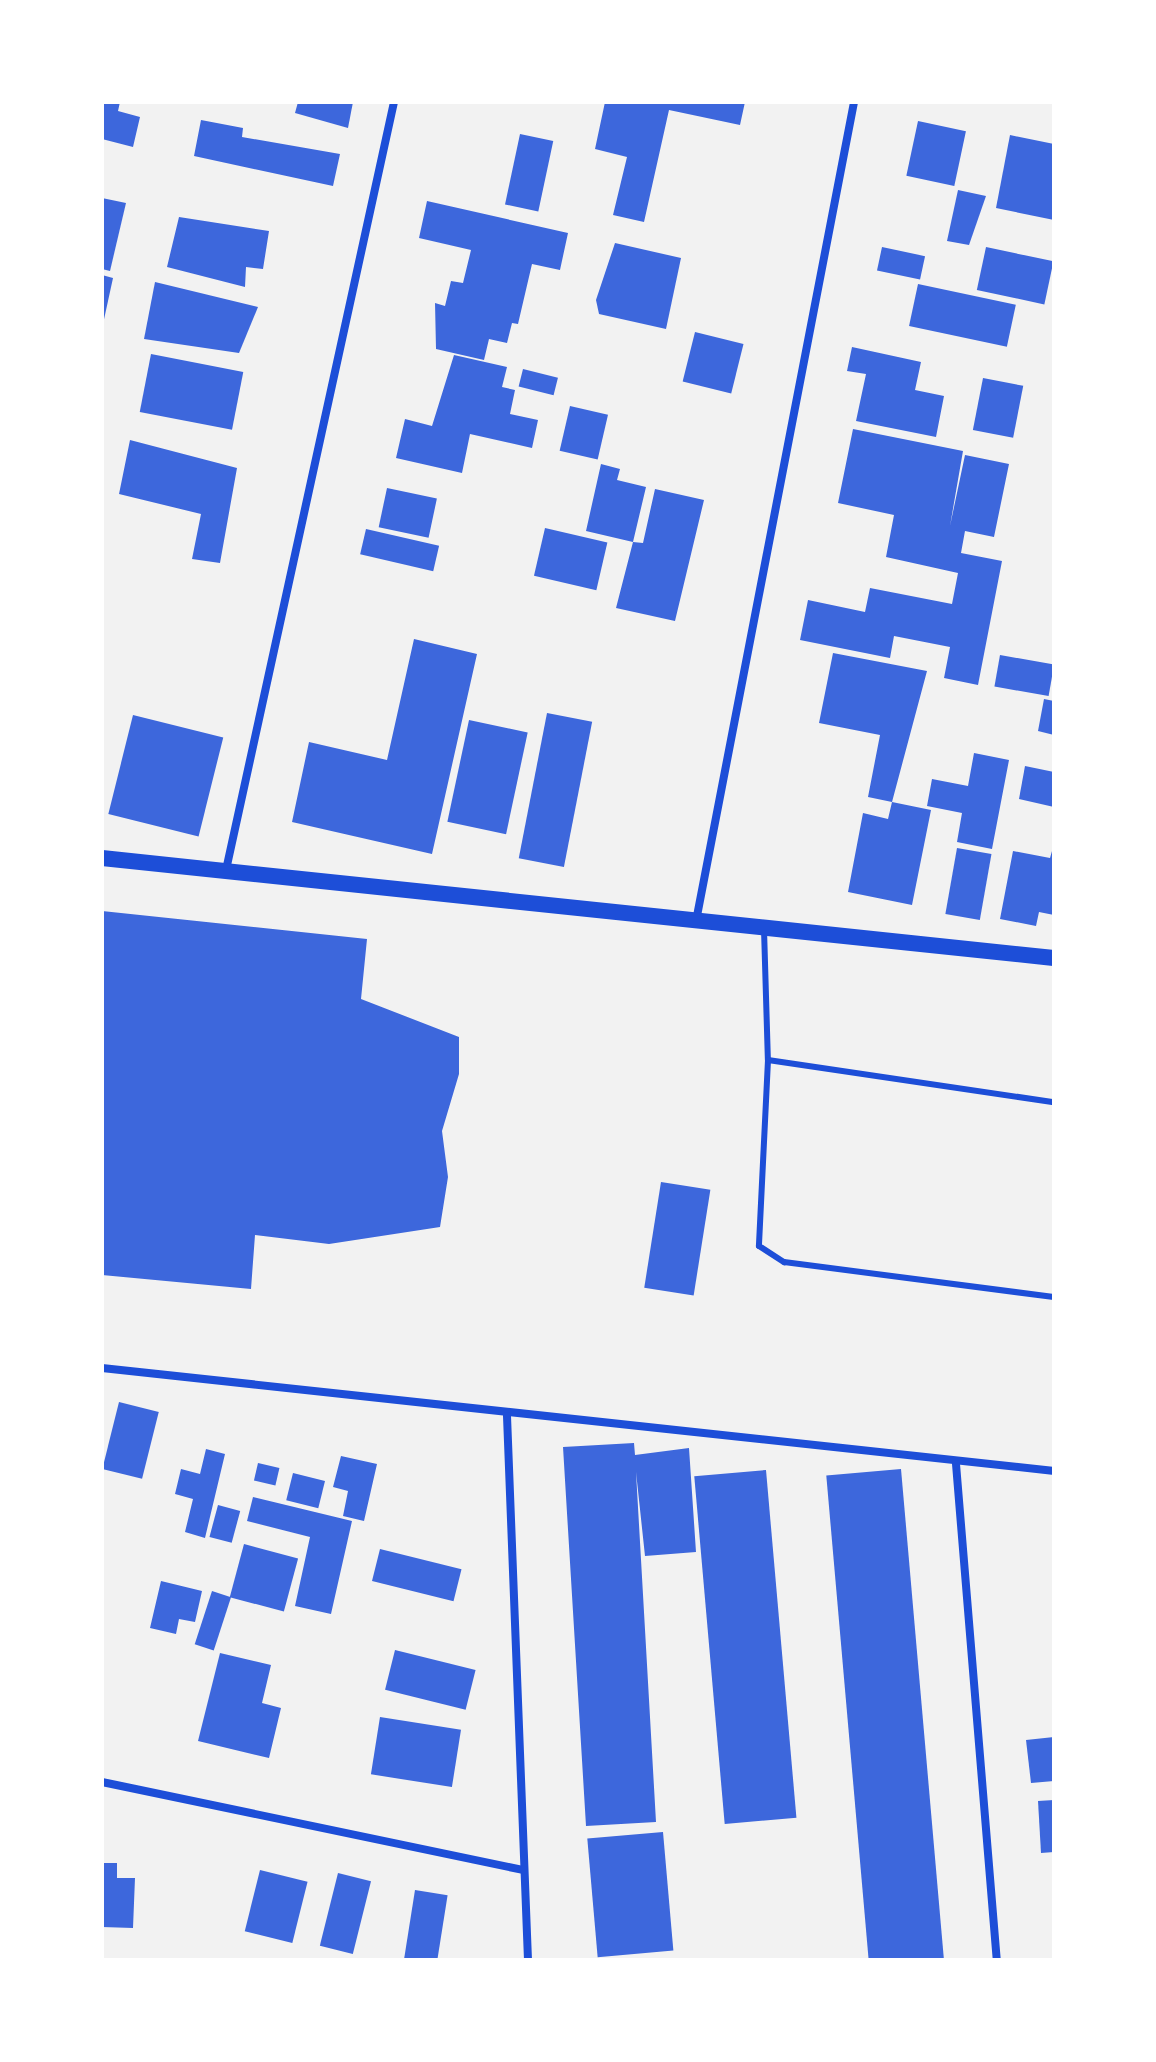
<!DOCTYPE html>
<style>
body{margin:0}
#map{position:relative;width:1156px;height:2062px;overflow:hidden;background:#f2f2f2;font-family:Mulish,sans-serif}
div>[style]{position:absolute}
.building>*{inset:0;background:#3d67dc;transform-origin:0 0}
.service>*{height:6px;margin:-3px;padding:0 3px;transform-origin:3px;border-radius:3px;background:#1d4ed8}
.minor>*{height:8px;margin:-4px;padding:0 4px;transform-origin:4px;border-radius:4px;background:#1d4ed8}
.secondary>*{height:16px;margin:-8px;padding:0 8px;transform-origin:8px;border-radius:8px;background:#1d4ed8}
span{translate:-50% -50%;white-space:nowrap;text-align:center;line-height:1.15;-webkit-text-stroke:8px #fff;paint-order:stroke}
.frame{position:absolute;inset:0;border:104px solid #fff;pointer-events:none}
</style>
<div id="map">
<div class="building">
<i style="clip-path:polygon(102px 102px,120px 102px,118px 111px,140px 117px,133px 147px,102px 139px)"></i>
<i style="clip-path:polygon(298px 102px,353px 102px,348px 128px,295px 113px)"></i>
<i style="clip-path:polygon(605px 102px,611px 103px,745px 102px,740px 125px,669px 110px,644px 222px,613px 215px,627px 157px,595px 149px)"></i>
<i style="clip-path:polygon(201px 120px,243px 128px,242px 137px,340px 154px,333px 186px,194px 156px)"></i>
<i style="left:918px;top:121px;width:49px;height:56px;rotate:12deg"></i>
<i style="left:520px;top:134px;width:34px;height:72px;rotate:12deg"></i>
<i style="clip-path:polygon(1010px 135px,1054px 144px,1054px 220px,996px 208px)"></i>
<i style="clip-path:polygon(958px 190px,986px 196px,969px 245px,947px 241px)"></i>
<i style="clip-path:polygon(102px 198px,126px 203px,110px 271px,102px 269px)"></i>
<i style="clip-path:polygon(427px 201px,568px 233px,560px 270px,532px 264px,518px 324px,512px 323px,507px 343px,489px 339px,484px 360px,436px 349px,435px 303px,445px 306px,451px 281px,463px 283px,471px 250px,419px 238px)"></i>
<i style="clip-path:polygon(179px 217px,269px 231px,263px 269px,246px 267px,245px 287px,167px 267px)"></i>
<i style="clip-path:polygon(615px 243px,681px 258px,666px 329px,599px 314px,596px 300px)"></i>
<i style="left:882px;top:247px;width:44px;height:24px;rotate:12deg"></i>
<i style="left:986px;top:247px;width:69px;height:44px;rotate:12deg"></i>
<i style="clip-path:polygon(102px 275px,113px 278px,103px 324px,102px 324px)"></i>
<i style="clip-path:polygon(155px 282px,258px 307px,239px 353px,144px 339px)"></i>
<i style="left:918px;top:284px;width:100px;height:43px;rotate:12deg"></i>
<i style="left:695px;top:332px;width:50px;height:51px;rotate:14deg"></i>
<i style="clip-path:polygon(852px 347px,921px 362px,915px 390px,944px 396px,936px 437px,856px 421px,866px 374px,847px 371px)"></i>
<i style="left:151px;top:354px;width:94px;height:59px;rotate:11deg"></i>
<i style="clip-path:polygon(454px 355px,507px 367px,502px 387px,515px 390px,510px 414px,538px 420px,532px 448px,470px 434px,462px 473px,396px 458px,405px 419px,432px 426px)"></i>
<i style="left:523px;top:369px;width:36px;height:18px;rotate:14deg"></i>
<i style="left:983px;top:378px;width:41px;height:53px;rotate:11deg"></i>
<i style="left:570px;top:406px;width:39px;height:46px;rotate:13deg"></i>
<i style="clip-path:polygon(853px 429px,963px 451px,950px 526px,965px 455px,1009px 464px,994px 537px,965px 531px,961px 553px,1002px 561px,978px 685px,944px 678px,950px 647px,894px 636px,890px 658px,800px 640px,808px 600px,865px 612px,870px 588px,952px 604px,958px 573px,886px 557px,894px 515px,838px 503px)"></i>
<i style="clip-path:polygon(130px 440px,237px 468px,220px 563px,192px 559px,201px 514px,119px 494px)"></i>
<i style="clip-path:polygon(601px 464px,620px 469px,617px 480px,646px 487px,633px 542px,586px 531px)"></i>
<i style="left:387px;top:488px;width:51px;height:40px;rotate:12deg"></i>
<i style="clip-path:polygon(655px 489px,704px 500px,675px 621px,616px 608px,633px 542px,643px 543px)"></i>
<i style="left:545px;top:528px;width:64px;height:49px;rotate:13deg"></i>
<i style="left:366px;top:529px;width:75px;height:26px;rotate:13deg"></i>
<i style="clip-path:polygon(414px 639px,477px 654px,432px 854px,292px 822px,309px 742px,387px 760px)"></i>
<i style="clip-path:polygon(833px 653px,927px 671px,892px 802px,868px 797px,880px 735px,819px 723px)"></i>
<i style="left:1000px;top:655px;width:55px;height:32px;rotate:10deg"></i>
<i style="clip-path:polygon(1044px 699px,1054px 701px,1054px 735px,1038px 731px)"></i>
<i style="left:547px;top:713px;width:46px;height:148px;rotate:11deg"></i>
<i style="left:133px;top:715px;width:93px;height:102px;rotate:14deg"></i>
<i style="left:469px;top:720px;width:60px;height:104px;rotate:12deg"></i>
<i style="clip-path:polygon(974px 753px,1009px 760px,992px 849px,957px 842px,962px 813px,927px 806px,932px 779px,968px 786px)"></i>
<i style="clip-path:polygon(1025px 766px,1054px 772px,1054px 807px,1019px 799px)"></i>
<i style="clip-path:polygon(892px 802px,931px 810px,912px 905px,848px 892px,863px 813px,888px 819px)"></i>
<i style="clip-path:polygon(1054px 844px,1054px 915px,1039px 912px,1036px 926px,1000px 919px,1013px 851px,1050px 858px)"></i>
<i style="left:957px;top:848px;width:35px;height:67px;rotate:10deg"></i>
<i style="clip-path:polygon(102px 911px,367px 939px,361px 999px,459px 1037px,459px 1074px,442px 1131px,448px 1177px,440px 1227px,329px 1244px,255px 1235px,251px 1289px,102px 1275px)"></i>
<i style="left:661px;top:1182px;width:50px;height:107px;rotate:9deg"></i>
<i style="left:119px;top:1402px;width:41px;height:69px;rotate:14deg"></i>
<i style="clip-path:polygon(634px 1443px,635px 1455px,689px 1448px,696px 1552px,645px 1556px,636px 1472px,656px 1822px,586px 1826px,563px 1447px)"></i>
<i style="clip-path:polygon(206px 1449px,225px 1454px,205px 1538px,185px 1532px,193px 1499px,175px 1494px,181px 1469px,200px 1474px)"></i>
<i style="clip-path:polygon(341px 1456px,377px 1464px,364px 1521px,343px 1516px,348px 1491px,333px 1487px)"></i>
<i style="left:258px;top:1463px;width:22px;height:18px;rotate:13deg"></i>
<i style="left:901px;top:1469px;width:493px;height:75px;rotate:85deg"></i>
<i style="left:766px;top:1470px;width:349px;height:72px;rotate:85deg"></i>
<i style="left:293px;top:1473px;width:33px;height:28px;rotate:14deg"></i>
<i style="clip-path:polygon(253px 1497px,352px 1521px,331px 1614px,295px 1606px,310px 1537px,247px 1521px)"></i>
<i style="left:218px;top:1505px;width:23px;height:33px;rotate:15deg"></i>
<i style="left:244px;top:1544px;width:56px;height:55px;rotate:15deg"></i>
<i style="left:380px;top:1549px;width:84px;height:33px;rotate:14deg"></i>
<i style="clip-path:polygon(161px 1581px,202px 1591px,195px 1622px,179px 1619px,176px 1634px,150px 1628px)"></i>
<i style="left:212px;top:1591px;width:20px;height:56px;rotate:18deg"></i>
<i style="left:395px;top:1650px;width:83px;height:41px;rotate:14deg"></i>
<i style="clip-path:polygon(220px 1653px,271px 1665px,262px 1703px,281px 1708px,269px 1758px,198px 1741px)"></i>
<i style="left:380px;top:1717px;width:82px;height:58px;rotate:9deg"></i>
<i style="clip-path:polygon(1054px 1737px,1054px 1781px,1031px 1783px,1026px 1740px)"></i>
<i style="clip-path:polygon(1054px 1800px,1054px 1852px,1041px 1853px,1038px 1801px)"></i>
<i style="left:663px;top:1832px;width:119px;height:76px;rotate:85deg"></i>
<i style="clip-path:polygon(102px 1863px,117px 1863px,117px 1878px,135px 1878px,133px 1928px,102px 1927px)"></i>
<i style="left:260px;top:1870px;width:49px;height:63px;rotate:14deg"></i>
<i style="left:338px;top:1873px;width:34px;height:75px;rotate:14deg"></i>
<i style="left:415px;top:1890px;width:33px;height:70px;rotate:9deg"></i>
</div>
<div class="service">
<i style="left:764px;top:929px;width:131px;rotate:88.3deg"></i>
<i style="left:768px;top:1060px;width:186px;rotate:92.8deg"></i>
<i style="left:759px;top:1246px;width:30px;rotate:33deg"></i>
<i style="left:784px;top:1262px;width:272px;rotate:7.4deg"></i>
<i style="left:768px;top:1060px;width:289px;rotate:8.4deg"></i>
</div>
<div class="minor">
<i style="left:226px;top:870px;width:786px;rotate:-77.66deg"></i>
<i style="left:697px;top:916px;width:829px;rotate:-79.08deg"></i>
<i style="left:102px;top:1368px;width:958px;rotate:6.17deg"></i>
<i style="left:507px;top:1416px;width:544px;rotate:87.79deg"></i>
<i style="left:956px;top:1464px;width:498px;rotate:85.3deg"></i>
<i style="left:102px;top:1782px;width:431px;rotate:11.8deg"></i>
</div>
<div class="secondary">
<i style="left:102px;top:858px;width:957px;rotate:6deg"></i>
</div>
<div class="frame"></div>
</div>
